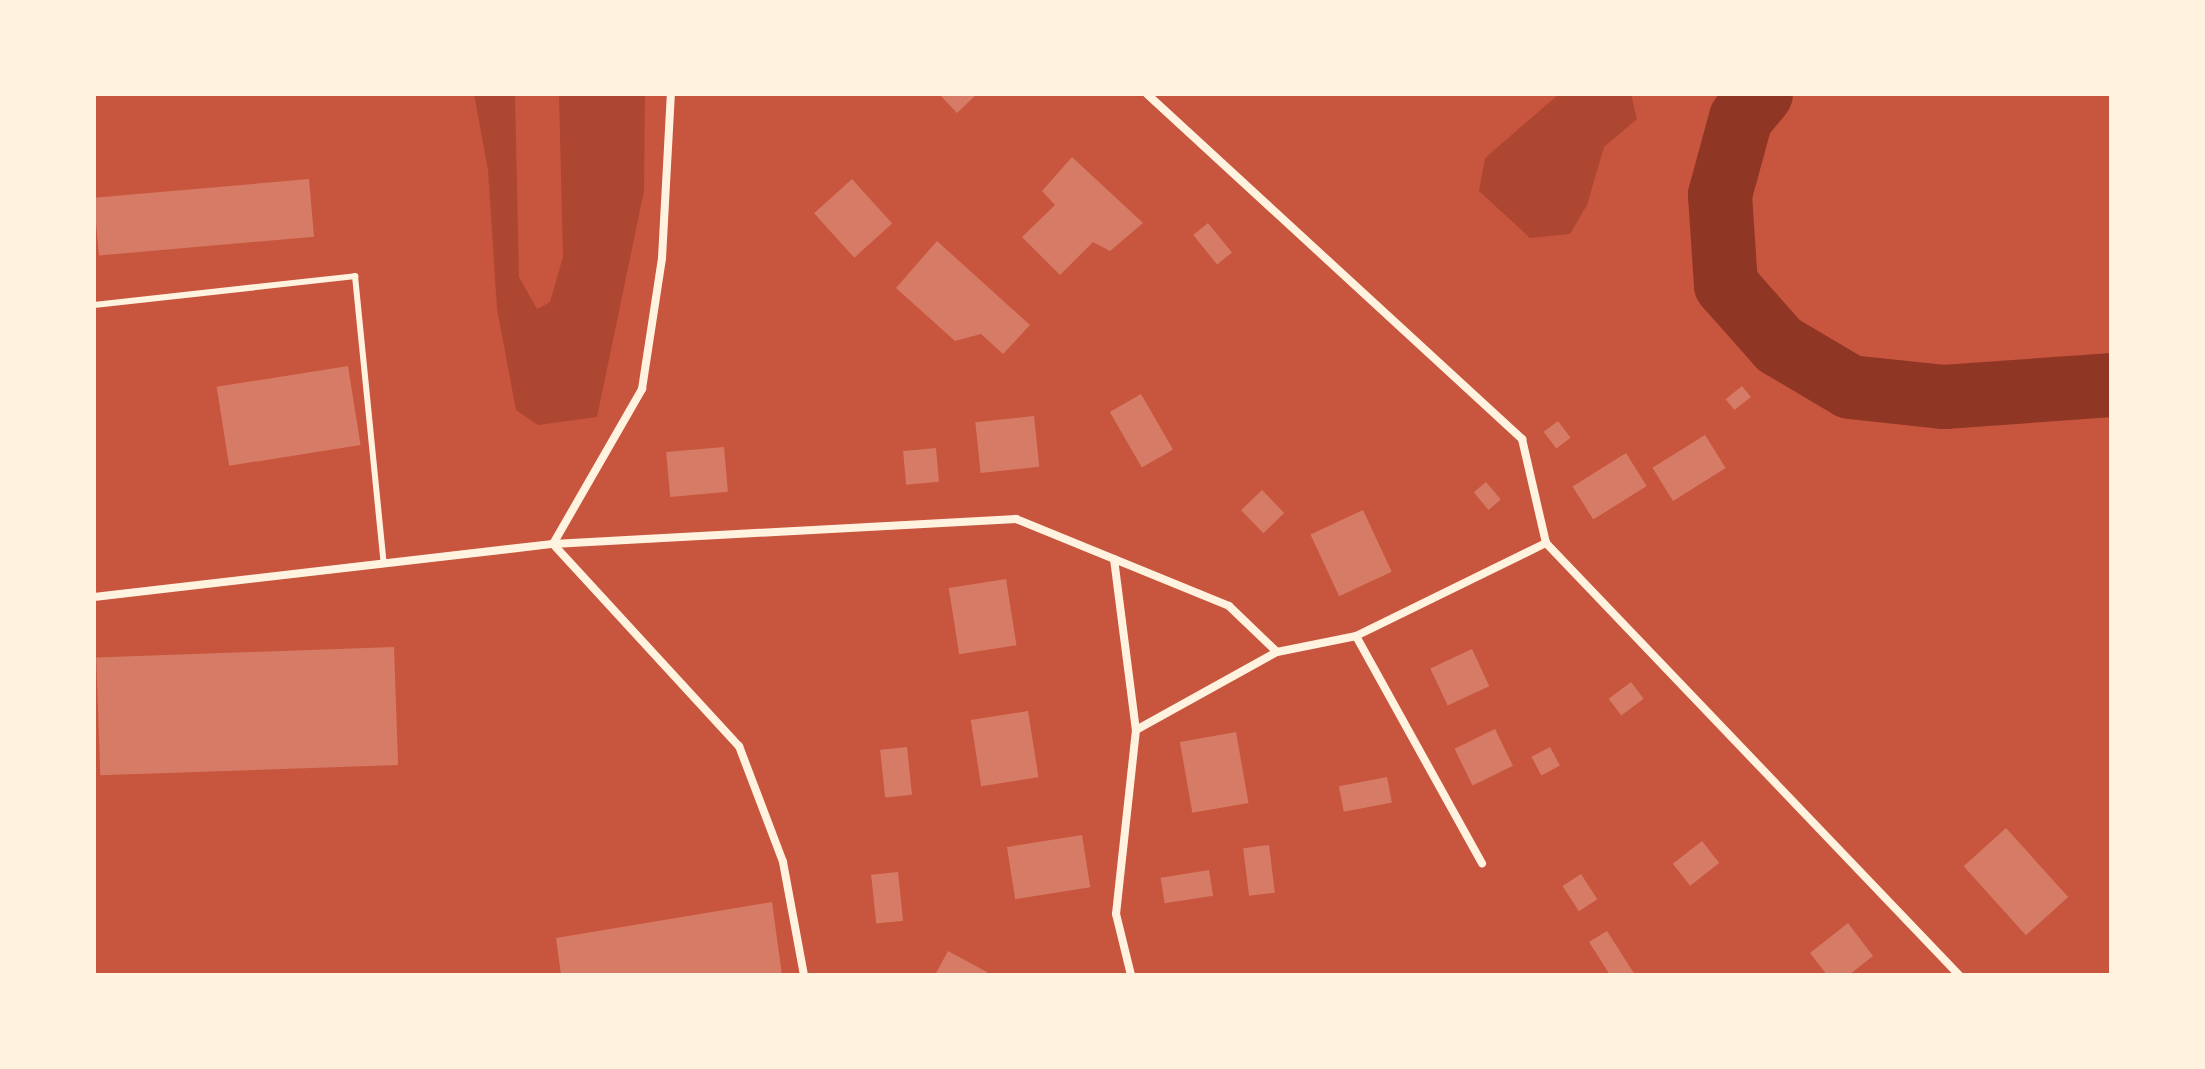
<!DOCTYPE html>
<style>
body{margin:0}
#map{position:relative;width:2205px;height:1069px;overflow:hidden;background:#c8553d;font-family:Lato,sans-serif}
div>[style]{position:absolute}
.green>*{inset:0;background:#ae4732}
.river>*{height:64px;margin:-32px;padding:0 32px;transform-origin:32px;border-radius:32px;background:#8f3625}
.building>*{inset:0;background:#d67c66;transform-origin:0 0}
.service>*{height:6px;margin:-3px;padding:0 3px;transform-origin:3px;border-radius:3px;background:#fff3e0}
.minor>*{height:8px;margin:-4px;padding:0 4px;transform-origin:4px;border-radius:4px;background:#fff3e0}
span{translate:-50% -50%;white-space:nowrap;text-align:center;line-height:1.15;-webkit-text-stroke:7px #fff3e0;paint-order:stroke}
.frame{position:absolute;inset:0;border:96px solid #fff3e0;pointer-events:none}
</style>
<div id="map">
<div class="green">
<i style="clip-path:polygon(474px 94px,515px 94px,519px 277px,537px 309px,550px 302px,563px 257px,559px 94px,645px 94px,644px 191px,597px 417px,538px 425px,516px 410px,497px 309px,488px 170px)"></i>
<i style="clip-path:polygon(1559px 94px,1631px 94px,1637px 119px,1604px 147px,1587px 205px,1570px 234px,1530px 238px,1479px 191px,1485px 158px)"></i>
</div>
<div class="river">
<i style="left:1761px;top:94px;width:31px;rotate:130deg"></i>
<i style="left:1741px;top:118px;width:80px;rotate:105.3deg"></i>
<i style="left:1720px;top:195px;width:90px;rotate:86.2deg"></i>
<i style="left:1726px;top:285px;width:80px;rotate:48.5deg"></i>
<i style="left:1779px;top:345px;width:82px;rotate:30.6deg"></i>
<i style="left:1850px;top:387px;width:95px;rotate:6.1deg"></i>
<i style="left:1944px;top:397px;width:167px;rotate:-4.1deg"></i>
</div>
<div class="building">
<i style="clip-path:polygon(939px 94px,977px 94px,957px 113px)"></i>
<i style="clip-path:polygon(1072px 157px,1143px 223px,1110px 251px,1093px 242px,1060px 275px,1022px 237px,1055px 205px,1042px 191px)"></i>
<i style="left:309px;top:179px;width:58px;height:216px;rotate:85deg"></i>
<i style="left:852px;top:179px;width:60px;height:51px;rotate:48deg"></i>
<i style="left:1208px;top:223px;width:38px;height:19px;rotate:51deg"></i>
<i style="clip-path:polygon(937px 241px,1030px 325px,1003px 354px,981px 334px,955px 341px,896px 288px)"></i>
<i style="left:348px;top:366px;width:80px;height:133px;rotate:81deg"></i>
<i style="left:1742px;top:386px;width:14px;height:21px;rotate:51deg"></i>
<i style="left:1141px;top:394px;width:64px;height:36px;rotate:60deg"></i>
<i style="left:1034px;top:416px;width:51px;height:59px;rotate:84deg"></i>
<i style="left:1558px;top:421px;width:21px;height:18px;rotate:53deg"></i>
<i style="left:1705px;top:435px;width:39px;height:62px;rotate:58deg"></i>
<i style="left:724px;top:447px;width:45px;height:58px;rotate:85deg"></i>
<i style="left:936px;top:448px;width:34px;height:33px;rotate:85deg"></i>
<i style="left:1626px;top:453px;width:39px;height:63px;rotate:58deg"></i>
<i style="left:1486px;top:482px;width:23px;height:16px;rotate:50deg"></i>
<i style="left:1262px;top:490px;width:32px;height:29px;rotate:46deg"></i>
<i style="left:1363px;top:510px;width:68px;height:58px;rotate:65deg"></i>
<i style="left:1006px;top:579px;width:67px;height:58px;rotate:81deg"></i>
<i style="left:394px;top:647px;width:118px;height:298px;rotate:88deg"></i>
<i style="left:1472px;top:649px;width:41px;height:46px;rotate:65deg"></i>
<i style="left:1631px;top:682px;width:21px;height:28px;rotate:53deg"></i>
<i style="left:1028px;top:711px;width:67px;height:58px;rotate:81deg"></i>
<i style="left:1495px;top:729px;width:41px;height:45px;rotate:64deg"></i>
<i style="left:1236px;top:732px;width:72px;height:57px;rotate:80deg"></i>
<i style="left:907px;top:747px;width:48px;height:27px;rotate:84deg"></i>
<i style="left:1550px;top:747px;width:21px;height:21px;rotate:62deg"></i>
<i style="left:1387px;top:777px;width:26px;height:49px;rotate:79deg"></i>
<i style="left:2006px;top:828px;width:93px;height:57px;rotate:48deg"></i>
<i style="left:1082px;top:835px;width:53px;height:76px;rotate:81deg"></i>
<i style="left:1702px;top:841px;width:28px;height:37px;rotate:52deg"></i>
<i style="left:1269px;top:845px;width:48px;height:26px;rotate:83deg"></i>
<i style="left:1209px;top:870px;width:26px;height:49px;rotate:81deg"></i>
<i style="left:898px;top:872px;width:49px;height:27px;rotate:84deg"></i>
<i style="left:1581px;top:874px;width:30px;height:22px;rotate:57deg"></i>
<i style="clip-path:polygon(772px 902px,782px 975px,561px 975px,556px 938px)"></i>
<i style="clip-path:polygon(1848px 923px,1873px 956px,1849px 975px,1827px 975px,1810px 953px)"></i>
<i style="clip-path:polygon(1607px 931px,1635px 975px,1610px 975px,1589px 942px)"></i>
<i style="clip-path:polygon(948px 951px,987px 972px,986px 975px,935px 975px)"></i>
</div>
<div class="service">
<i style="left:94px;top:305px;width:263px;rotate:-6.3deg"></i>
<i style="left:355px;top:276px;width:289px;rotate:84.3deg"></i>
</div>
<div class="minor">
<i style="left:1147px;top:94px;width:510px;rotate:42.61deg"></i>
<i style="left:1522px;top:439px;width:107px;rotate:77deg"></i>
<i style="left:1546px;top:543px;width:598px;rotate:46.29deg"></i>
<i style="left:553px;top:544px;width:275px;rotate:47.4deg"></i>
<i style="left:739px;top:746px;width:124px;rotate:69.2deg"></i>
<i style="left:783px;top:862px;width:115px;rotate:79.5deg"></i>
<i style="left:553px;top:544px;width:179px;rotate:-60.1deg"></i>
<i style="left:642px;top:389px;width:133px;rotate:-81.3deg"></i>
<i style="left:662px;top:258px;width:164px;rotate:-86.9deg"></i>
<i style="left:1114px;top:559px;width:172px;rotate:82.7deg"></i>
<i style="left:1136px;top:730px;width:161px;rotate:-29deg"></i>
<i style="left:94px;top:597px;width:462px;rotate:-6.6deg"></i>
<i style="left:553px;top:544px;width:464px;rotate:-3.1deg"></i>
<i style="left:1016px;top:519px;width:230px;rotate:22.2deg"></i>
<i style="left:1229px;top:606px;width:66px;rotate:43.8deg"></i>
<i style="left:1277px;top:652px;width:81px;rotate:-11.4deg"></i>
<i style="left:1356px;top:636px;width:212px;rotate:-26.1deg"></i>
<i style="left:1356px;top:636px;width:260px;rotate:61deg"></i>
<i style="left:1131px;top:975px;width:63px;rotate:-103.8deg"></i>
<i style="left:1116px;top:914px;width:185px;rotate:-83.8deg"></i>
</div>
<div class="frame"></div>
</div>
